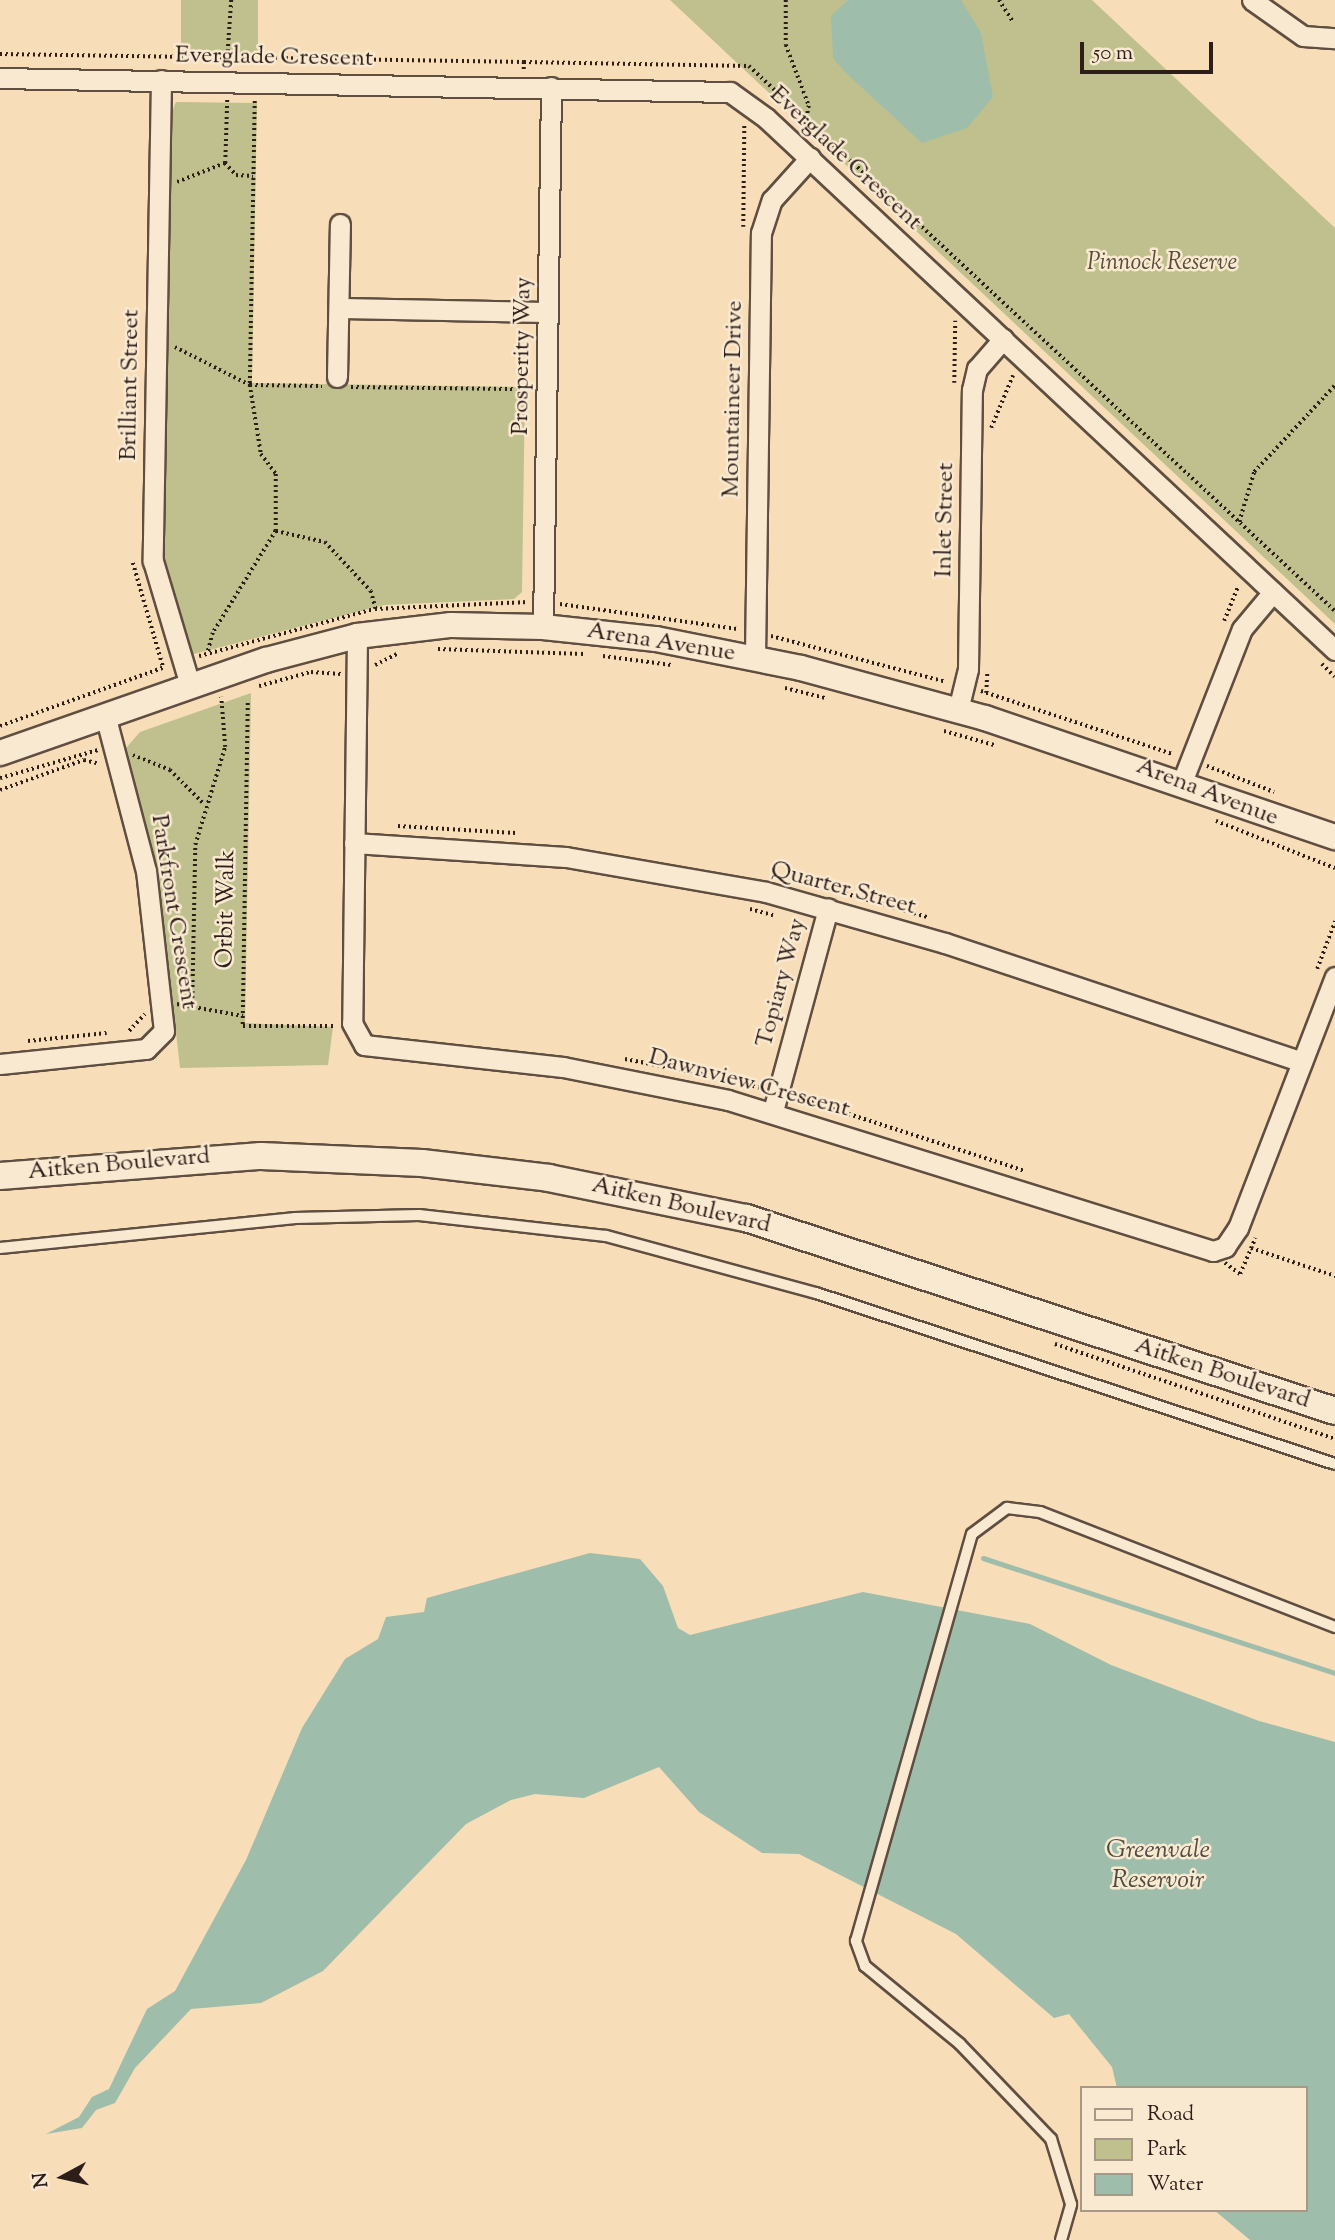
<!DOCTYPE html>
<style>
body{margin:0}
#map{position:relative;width:1335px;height:2240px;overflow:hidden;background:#f7ddb8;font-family:"Sorts Mill Goudy",serif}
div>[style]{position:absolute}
.green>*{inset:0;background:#bfc08d;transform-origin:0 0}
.water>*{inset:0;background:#9ebdaa}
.stream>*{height:5px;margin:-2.5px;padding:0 2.5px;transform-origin:2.5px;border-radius:2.5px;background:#9ebdaa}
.path>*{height:3.5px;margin-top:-1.75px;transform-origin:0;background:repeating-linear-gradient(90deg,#2d1e19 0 2px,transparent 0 5.5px)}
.roads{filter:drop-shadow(2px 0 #604e41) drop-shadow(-2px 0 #604e41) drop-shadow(0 2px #604e41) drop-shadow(0 -2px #604e41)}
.service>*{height:10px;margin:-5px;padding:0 5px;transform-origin:5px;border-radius:5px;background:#fae9d1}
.minor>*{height:19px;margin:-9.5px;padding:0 9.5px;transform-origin:9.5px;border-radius:9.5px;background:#fae9d1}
.tertiary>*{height:24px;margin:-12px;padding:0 12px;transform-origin:12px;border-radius:12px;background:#fae9d1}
.secondary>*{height:26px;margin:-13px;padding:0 13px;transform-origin:13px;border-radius:13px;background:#fae9d1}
span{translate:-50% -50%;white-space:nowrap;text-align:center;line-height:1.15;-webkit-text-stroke:5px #fae9d1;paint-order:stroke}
.street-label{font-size:24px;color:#2d1e19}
.park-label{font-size:24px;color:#594f3c;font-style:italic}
.water-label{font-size:26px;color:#4f4e44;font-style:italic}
.legend{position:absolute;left:1080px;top:2086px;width:228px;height:126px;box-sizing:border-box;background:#fae9d1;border:2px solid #a89887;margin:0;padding:9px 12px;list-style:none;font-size:21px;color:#2d1e19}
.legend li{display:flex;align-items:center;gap:14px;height:35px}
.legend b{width:35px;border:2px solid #a89887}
.north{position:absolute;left:28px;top:2142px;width:70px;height:70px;-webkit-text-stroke:5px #fae9d1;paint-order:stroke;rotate:262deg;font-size:19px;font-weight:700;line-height:28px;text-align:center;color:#2d1e19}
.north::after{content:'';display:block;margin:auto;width:24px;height:32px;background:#2d1e19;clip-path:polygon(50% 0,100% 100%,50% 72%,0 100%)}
.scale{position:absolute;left:1080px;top:42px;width:133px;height:32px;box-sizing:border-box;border:4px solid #2d1e19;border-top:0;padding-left:9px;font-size:21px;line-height:24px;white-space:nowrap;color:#2d1e19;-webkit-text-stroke:5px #fae9d1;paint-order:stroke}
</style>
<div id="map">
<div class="green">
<i style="left:181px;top:0;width:77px;height:55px"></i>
<i style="clip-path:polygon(670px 0,1092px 0,1335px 228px,1335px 624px)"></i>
<i style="clip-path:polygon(176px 102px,257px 103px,252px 383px,525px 387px,522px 592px,514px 599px,384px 605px,190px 655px,163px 565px,170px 116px)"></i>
<i style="clip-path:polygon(251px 693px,245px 1023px,333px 1027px,328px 1065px,180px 1068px,162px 907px,126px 748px,140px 732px)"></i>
</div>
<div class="water">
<i style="clip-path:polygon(848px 0,961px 0,981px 33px,993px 97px,967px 128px,922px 143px,847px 74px,833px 58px,831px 16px)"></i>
<i style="clip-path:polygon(590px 1553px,640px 1559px,663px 1586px,678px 1628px,690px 1635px,863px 1592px,1030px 1624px,1111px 1665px,1259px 1721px,1335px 1742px,1335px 2240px,1250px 2240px,1214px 2210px,1305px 2210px,1305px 2088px,1117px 2088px,1112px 2067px,1069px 2014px,1054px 2018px,956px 1934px,799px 1854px,762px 1853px,699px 1812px,659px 1767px,584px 1798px,535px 1794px,511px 1800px,466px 1824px,323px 1971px,261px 2003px,191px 2009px,135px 2068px,115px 2103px,96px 2110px,82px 2128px,46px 2134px,79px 2117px,92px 2097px,109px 2089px,147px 2009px,175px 1991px,246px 1860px,302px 1728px,345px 1659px,378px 1639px,386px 1617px,424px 1612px,427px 1598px)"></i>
</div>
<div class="stream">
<i style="left:983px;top:1558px;width:370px;rotate:18.1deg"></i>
</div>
<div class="path">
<i style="left:786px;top:0;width:45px;rotate:90deg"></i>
<i style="left:786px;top:45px;width:65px;rotate:69.3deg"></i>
<i style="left:809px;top:106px;width:25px;rotate:101deg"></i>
<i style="left:999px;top:0;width:27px;rotate:57deg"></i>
<i style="left:0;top:54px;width:524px;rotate:0.87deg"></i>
<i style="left:524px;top:62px;width:9px;rotate:90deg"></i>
<i style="left:227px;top:57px;width:57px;rotate:-86deg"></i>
<i style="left:524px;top:62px;width:225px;rotate:1deg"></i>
<i style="left:749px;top:66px;width:800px;rotate:42.92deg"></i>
<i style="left:255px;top:101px;width:284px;rotate:91deg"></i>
<i style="left:250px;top:385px;width:72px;rotate:0.8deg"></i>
<i style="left:225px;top:163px;width:63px;rotate:-88.2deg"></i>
<i style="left:225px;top:163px;width:16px;rotate:47deg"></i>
<i style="left:236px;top:175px;width:17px;rotate:3deg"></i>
<i style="left:177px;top:182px;width:52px;rotate:-21.6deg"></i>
<i style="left:743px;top:227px;width:104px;rotate:-89.4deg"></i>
<i style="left:175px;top:347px;width:84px;rotate:26.9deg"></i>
<i style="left:250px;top:385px;width:70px;rotate:80.9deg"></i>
<i style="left:261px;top:454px;width:25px;rotate:53deg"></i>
<i style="left:276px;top:474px;width:57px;rotate:90deg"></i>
<i style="left:276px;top:531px;width:120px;rotate:121.7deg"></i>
<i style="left:213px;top:633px;width:20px;rotate:105deg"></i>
<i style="left:954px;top:383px;width:62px;rotate:-89.1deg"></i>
<i style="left:351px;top:387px;width:176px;rotate:0.7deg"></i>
<i style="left:991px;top:428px;width:57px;rotate:-67.5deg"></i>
<i style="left:1239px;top:522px;width:52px;rotate:-73.3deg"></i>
<i style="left:1254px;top:472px;width:119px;rotate:-47deg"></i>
<i style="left:276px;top:531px;width:50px;rotate:12.7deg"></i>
<i style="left:325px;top:542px;width:67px;rotate:46.8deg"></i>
<i style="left:371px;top:591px;width:20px;rotate:75deg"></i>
<i style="left:133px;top:563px;width:107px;rotate:73.8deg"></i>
<i style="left:560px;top:604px;width:181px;rotate:8deg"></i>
<i style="left:1224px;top:621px;width:38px;rotate:-68deg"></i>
<i style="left:771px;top:636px;width:181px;rotate:14.7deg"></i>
<i style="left:438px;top:649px;width:146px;rotate:2deg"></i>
<i style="left:199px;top:656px;width:182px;rotate:-15deg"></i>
<i style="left:375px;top:609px;width:153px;rotate:-2.6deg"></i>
<i style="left:603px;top:656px;width:69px;rotate:7.5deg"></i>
<i style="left:1322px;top:664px;width:18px;rotate:45deg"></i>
<i style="left:375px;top:665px;width:27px;rotate:-27deg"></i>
<i style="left:259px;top:686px;width:54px;rotate:-15.1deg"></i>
<i style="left:311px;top:672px;width:30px;rotate:4deg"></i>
<i style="left:785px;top:688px;width:41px;rotate:14deg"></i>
<i style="left:981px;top:691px;width:202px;rotate:18.2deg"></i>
<i style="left:986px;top:693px;width:19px;rotate:-87deg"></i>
<i style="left:248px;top:703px;width:323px;rotate:90.9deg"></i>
<i style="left:243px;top:1026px;width:90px"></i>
<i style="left:0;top:726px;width:175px;rotate:-19.7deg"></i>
<i style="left:944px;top:731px;width:52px;rotate:15.6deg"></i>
<i style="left:133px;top:755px;width:40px;rotate:22deg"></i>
<i style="left:170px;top:770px;width:48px;rotate:45deg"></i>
<i style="left:1207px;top:766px;width:72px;rotate:21.2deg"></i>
<i style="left:0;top:778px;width:102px;rotate:-15.9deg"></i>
<i style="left:0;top:790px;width:89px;rotate:-19.7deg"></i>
<i style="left:84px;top:760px;width:16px;rotate:14deg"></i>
<i style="left:1216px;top:821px;width:128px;rotate:21.6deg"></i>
<i style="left:398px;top:826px;width:118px;rotate:3.4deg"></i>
<i style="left:840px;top:892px;width:91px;rotate:16deg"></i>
<i style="left:750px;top:909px;width:24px;rotate:15deg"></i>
<i style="left:1317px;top:969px;width:51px;rotate:-69.4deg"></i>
<i style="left:177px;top:1004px;width:67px;rotate:10.3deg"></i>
<i style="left:192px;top:1004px;width:159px;rotate:-88.9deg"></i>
<i style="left:195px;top:845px;width:102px;rotate:-73deg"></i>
<i style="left:225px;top:747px;width:50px;rotate:-94.6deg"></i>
<i style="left:129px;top:1031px;width:23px;rotate:-47deg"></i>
<i style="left:28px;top:1041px;width:79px;rotate:-5.8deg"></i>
<i style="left:625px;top:1059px;width:84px;rotate:11deg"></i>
<i style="left:742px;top:1083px;width:20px;rotate:15deg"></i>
<i style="left:796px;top:1097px;width:241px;rotate:17.9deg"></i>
<i style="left:1251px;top:1248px;width:89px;rotate:18.4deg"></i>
<i style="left:1225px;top:1263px;width:19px;rotate:36deg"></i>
<i style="left:1240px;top:1274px;width:39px;rotate:-67deg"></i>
<i style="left:1055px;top:1344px;width:296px;rotate:18.7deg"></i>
</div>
<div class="roads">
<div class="service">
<i style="left:0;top:1248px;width:297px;rotate:-5.8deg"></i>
<i style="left:295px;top:1218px;width:124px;rotate:-1.4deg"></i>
<i style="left:419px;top:1215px;width:188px;rotate:6.4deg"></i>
<i style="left:606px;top:1236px;width:218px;rotate:15.2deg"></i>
<i style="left:816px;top:1293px;width:546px;rotate:18.24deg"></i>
<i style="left:1061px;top:2240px;width:37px;rotate:-74deg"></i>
<i style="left:1071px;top:2204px;width:68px;rotate:-107.1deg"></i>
<i style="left:1051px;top:2139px;width:132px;rotate:-133.8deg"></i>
<i style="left:960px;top:2044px;width:123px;rotate:-140.6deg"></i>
<i style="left:865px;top:1966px;width:27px;rotate:-110deg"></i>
<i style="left:856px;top:1941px;width:423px;rotate:-74.1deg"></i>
<i style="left:972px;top:1534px;width:44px;rotate:-36.6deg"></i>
<i style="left:1007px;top:1508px;width:33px;rotate:7deg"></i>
<i style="left:1040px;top:1512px;width:317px;rotate:21.3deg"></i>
</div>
<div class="minor">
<i style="left:1252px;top:0;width:62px;rotate:35.2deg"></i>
<i style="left:1303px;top:36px;width:32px;rotate:4deg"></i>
<i style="left:0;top:78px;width:730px;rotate:1.1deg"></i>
<i style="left:730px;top:92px;width:44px;rotate:35.8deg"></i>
<i style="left:766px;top:118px;width:779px;rotate:43.08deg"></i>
<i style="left:161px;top:80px;width:481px;rotate:91deg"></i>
<i style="left:153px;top:561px;width:129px;rotate:73.4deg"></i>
<i style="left:339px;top:308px;width:209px;rotate:1.1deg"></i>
<i style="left:337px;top:377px;width:153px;rotate:-88.9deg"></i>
<i style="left:543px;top:627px;width:540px;rotate:-89.15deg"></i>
<i style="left:357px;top:636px;width:387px;rotate:90.7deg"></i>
<i style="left:352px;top:1023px;width:25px;rotate:61deg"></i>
<i style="left:364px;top:1045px;width:200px;rotate:6.3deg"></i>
<i style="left:563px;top:1067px;width:168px;rotate:11.3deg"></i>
<i style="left:728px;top:1100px;width:508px;rotate:17.29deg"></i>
<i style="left:1213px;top:1251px;width:13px;rotate:-18deg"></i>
<i style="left:1225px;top:1247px;width:23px;rotate:-56deg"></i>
<i style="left:1238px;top:1228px;width:269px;rotate:-68.9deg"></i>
<i style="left:755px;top:657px;width:424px;rotate:-89.2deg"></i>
<i style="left:761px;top:233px;width:35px;rotate:-72deg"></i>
<i style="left:772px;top:200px;width:57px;rotate:-47.9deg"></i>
<i style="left:958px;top:710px;width:42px;rotate:-76.3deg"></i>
<i style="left:968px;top:669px;width:279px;rotate:-89.2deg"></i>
<i style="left:972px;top:390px;width:22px;rotate:-77deg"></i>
<i style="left:977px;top:369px;width:40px;rotate:-49deg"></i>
<i style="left:1182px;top:782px;width:164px;rotate:-68.6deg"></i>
<i style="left:1242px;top:629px;width:48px;rotate:-50deg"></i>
<i style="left:354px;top:843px;width:212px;rotate:3.8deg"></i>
<i style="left:566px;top:857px;width:203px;rotate:9.9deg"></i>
<i style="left:766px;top:892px;width:186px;rotate:15.9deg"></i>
<i style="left:945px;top:943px;width:376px;rotate:18.4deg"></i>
<i style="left:0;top:1064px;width:147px;rotate:-5.9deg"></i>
<i style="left:146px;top:1049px;width:25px;rotate:-45deg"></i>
<i style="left:164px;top:1031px;width:161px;rotate:-96.4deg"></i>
<i style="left:146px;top:871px;width:161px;rotate:-104.7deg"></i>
<i style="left:773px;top:1111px;width:210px;rotate:-74.8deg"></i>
</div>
<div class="tertiary">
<i style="left:0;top:753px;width:282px;rotate:-19.3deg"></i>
<i style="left:266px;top:660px;width:94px;rotate:-14.8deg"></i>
<i style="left:357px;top:636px;width:95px;rotate:-6.7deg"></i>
<i style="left:451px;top:625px;width:92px;rotate:1.2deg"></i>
<i style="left:543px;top:627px;width:114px;rotate:6.1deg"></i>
<i style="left:656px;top:639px;width:148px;rotate:11.3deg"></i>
<i style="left:801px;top:668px;width:191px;rotate:15.2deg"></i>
<i style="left:985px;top:718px;width:370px;rotate:18.8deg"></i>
</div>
<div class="secondary">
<i style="left:0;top:1176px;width:262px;rotate:-4.4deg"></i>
<i style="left:261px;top:1156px;width:161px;rotate:2.5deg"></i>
<i style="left:422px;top:1163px;width:128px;rotate:6.7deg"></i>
<i style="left:549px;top:1178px;width:201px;rotate:11.5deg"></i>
<i style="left:746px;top:1218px;width:620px;rotate:18.14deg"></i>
</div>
</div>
<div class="street-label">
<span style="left:274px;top:58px;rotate:1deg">Everglade Crescent</span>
<span style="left:845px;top:159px;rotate:43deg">Everglade Crescent</span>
<span style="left:523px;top:356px;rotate:-89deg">Prosperity Way</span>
<span style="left:131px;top:385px;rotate:-89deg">Brilliant Street</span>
<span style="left:734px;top:399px;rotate:-89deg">Mountaineer Drive</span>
<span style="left:946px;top:520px;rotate:-89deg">Inlet Street</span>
<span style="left:661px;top:643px;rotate:9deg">Arena Avenue</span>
<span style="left:1207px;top:793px;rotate:21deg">Arena Avenue</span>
<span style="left:843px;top:889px;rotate:15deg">Quarter Street</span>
<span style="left:227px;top:909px;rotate:-89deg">Orbit Walk</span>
<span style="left:173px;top:912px;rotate:81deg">Parkfront Crescent</span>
<span style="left:782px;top:983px;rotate:-75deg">Topiary Way</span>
<span style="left:749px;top:1084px;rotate:15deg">Dawnview Crescent</span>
<span style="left:119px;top:1165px;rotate:-5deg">Aitken Boulevard</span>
<span style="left:681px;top:1206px;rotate:13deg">Aitken Boulevard</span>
<span style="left:1222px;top:1374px;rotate:18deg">Aitken Boulevard</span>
</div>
<div class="park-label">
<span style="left:1162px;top:264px">Pinnock Reserve</span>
</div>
<div class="water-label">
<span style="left:1158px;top:1866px">Greenvale<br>Reservoir</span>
</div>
<ul class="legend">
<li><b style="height:9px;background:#fae9d1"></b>Road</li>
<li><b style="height:19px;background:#bfc08d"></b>Park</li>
<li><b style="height:19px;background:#9ebdaa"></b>Water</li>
</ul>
<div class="north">N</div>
<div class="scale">50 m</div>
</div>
